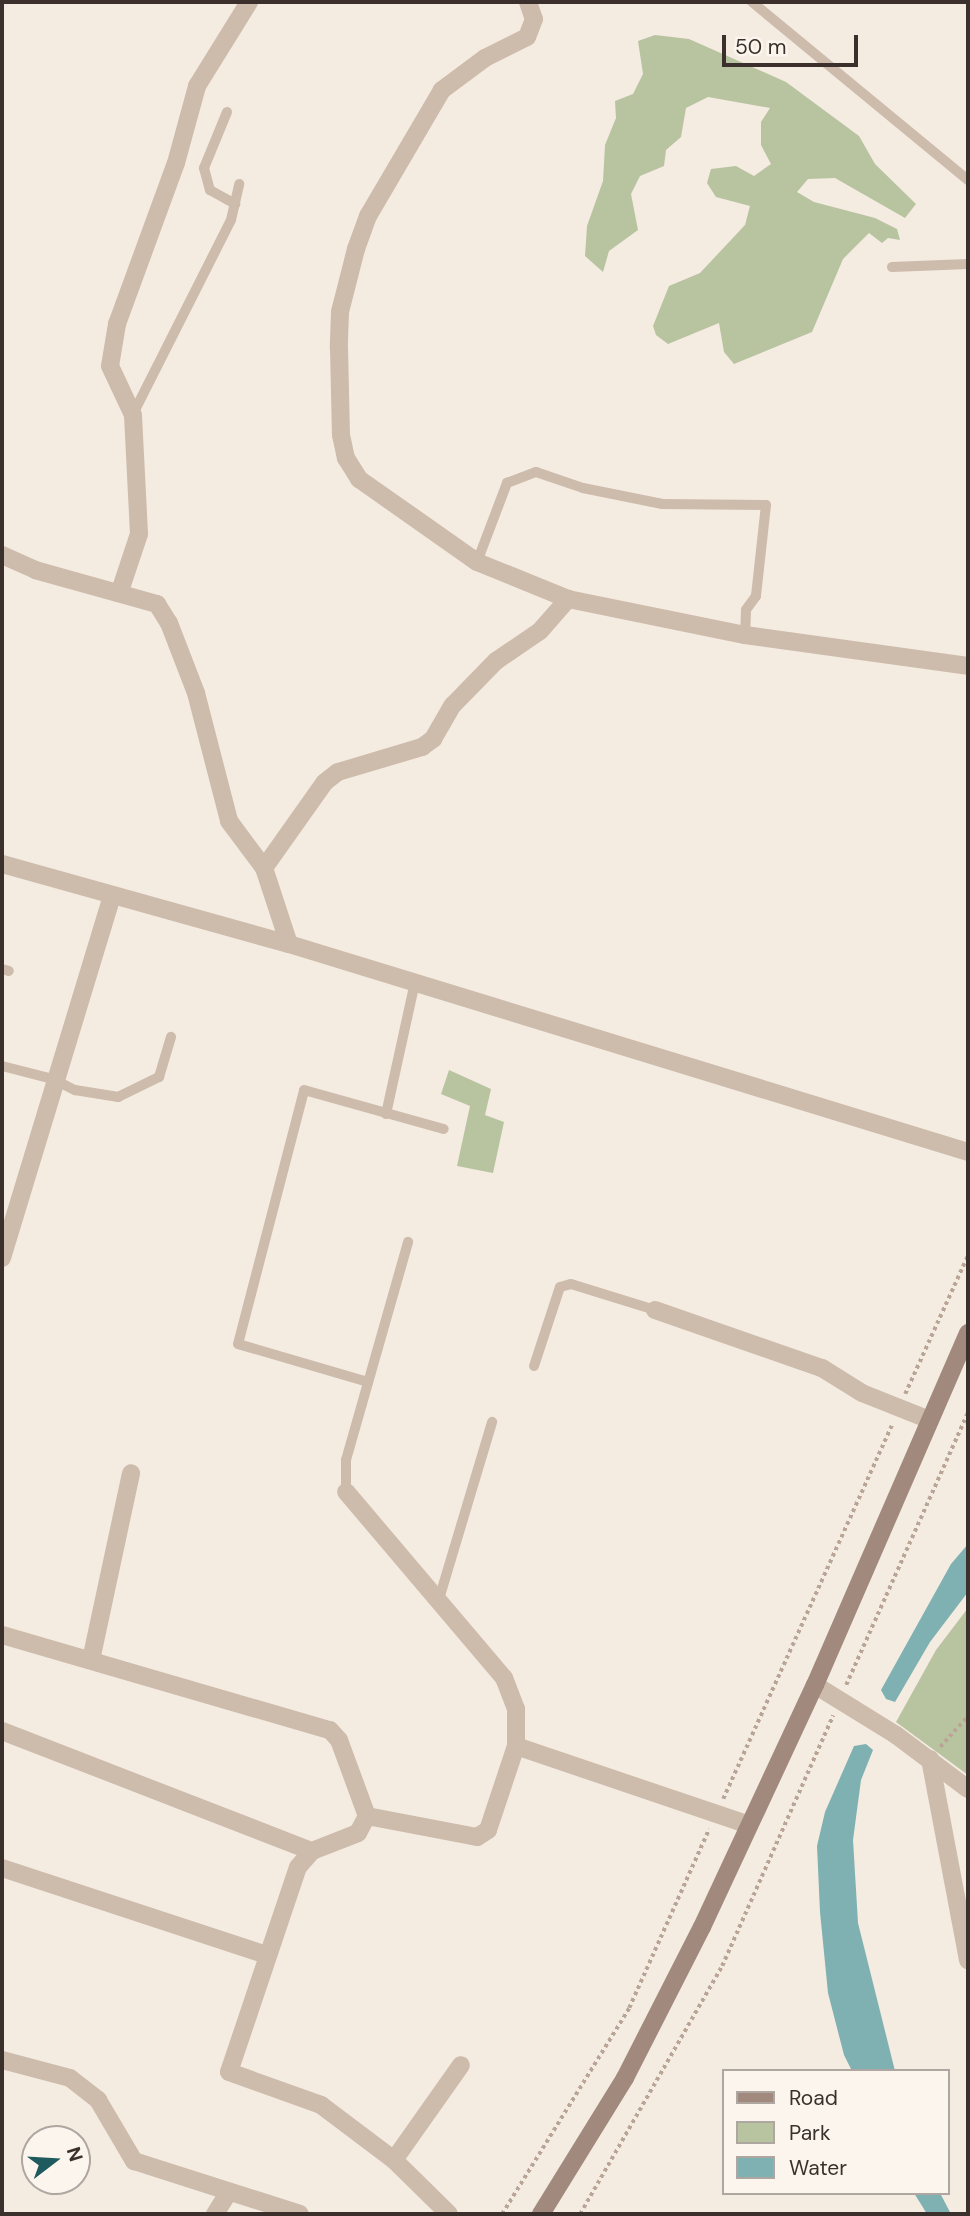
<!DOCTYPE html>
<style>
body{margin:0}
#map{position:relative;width:970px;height:2216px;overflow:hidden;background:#f4ebe1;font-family:"DM Sans",sans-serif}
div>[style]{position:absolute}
.green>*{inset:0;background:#b8c4a0}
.water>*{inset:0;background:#7fb0b2}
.path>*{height:3.5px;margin-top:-1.75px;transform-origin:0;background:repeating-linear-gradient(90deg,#b9a596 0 3.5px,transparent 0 7px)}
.service>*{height:10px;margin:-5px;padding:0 5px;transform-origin:5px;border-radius:5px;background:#cdbbac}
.minor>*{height:18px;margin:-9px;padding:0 9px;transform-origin:9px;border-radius:9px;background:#cdbbac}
.tertiary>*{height:18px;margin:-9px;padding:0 9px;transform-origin:9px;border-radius:9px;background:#cdbbac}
.secondary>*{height:18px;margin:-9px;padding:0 9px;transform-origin:9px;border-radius:9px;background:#a18a7d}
span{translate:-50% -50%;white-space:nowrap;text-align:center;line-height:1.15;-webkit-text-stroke:5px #fbf5ee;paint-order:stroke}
.frame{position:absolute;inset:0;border:4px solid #3b302b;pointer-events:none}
.legend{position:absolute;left:722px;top:2069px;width:228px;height:126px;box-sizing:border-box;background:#fbf5ee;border:2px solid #aea6a0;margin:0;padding:9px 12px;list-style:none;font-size:21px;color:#3b302b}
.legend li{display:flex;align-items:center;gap:14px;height:35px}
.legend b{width:35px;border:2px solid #aea6a0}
.north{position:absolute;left:21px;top:2125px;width:70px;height:70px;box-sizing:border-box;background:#fbf5ee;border:2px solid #aea6a0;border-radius:50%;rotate:73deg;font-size:19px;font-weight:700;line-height:28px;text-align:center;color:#3b302b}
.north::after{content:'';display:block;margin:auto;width:24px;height:32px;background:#1f5a5e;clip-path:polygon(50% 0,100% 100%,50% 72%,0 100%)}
.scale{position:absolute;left:722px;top:35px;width:136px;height:32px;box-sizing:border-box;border:4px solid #3b302b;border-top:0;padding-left:9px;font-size:21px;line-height:24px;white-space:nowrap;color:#3b302b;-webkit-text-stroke:5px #fbf5ee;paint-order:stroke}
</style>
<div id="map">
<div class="green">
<i style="clip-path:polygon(655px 35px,689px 39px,786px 82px,859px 136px,875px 164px,916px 204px,905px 218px,835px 178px,808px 179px,797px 192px,814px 202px,875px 218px,897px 229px,900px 240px,888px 238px,882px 243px,869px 233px,843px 259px,812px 332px,734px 364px,724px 352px,719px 323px,668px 344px,656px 335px,653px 326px,669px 286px,700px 273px,745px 225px,750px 206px,716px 197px,707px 183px,711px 169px,736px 166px,754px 176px,771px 164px,761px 145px,761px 122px,770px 108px,708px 97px,686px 108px,681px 137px,666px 150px,664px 166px,640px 176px,631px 194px,638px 230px,609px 251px,603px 272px,585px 256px,587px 226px,603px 181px,605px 145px,616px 118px,615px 101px,633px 94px,643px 74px,638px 41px)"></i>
<i style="clip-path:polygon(449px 1070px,491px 1089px,485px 1115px,504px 1122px,493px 1173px,457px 1166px,470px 1106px,441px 1094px)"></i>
<i style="clip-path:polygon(968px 1608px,968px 1775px,896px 1722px,936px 1650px)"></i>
</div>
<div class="water">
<i style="clip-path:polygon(968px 1544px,968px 1592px,930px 1642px,895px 1702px,886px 1699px,881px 1690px,951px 1564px)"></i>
<i style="clip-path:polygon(866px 1744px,873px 1750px,861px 1780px,853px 1840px,858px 1923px,895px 2071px,852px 2071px,844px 2055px,828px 1993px,820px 1912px,817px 1846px,825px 1812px,854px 1746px)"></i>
<i style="clip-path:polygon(914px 2193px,940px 2193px,951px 2214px,927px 2214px)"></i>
</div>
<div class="path">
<i style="left:905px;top:1394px;width:153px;rotate:-65.6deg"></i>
<i style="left:846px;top:1685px;width:299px;rotate:-65.9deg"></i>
<i style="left:940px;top:1747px;width:42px;rotate:-47.9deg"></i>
<i style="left:723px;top:1799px;width:411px;rotate:-65.7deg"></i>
<i style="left:502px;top:2214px;width:242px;rotate:-58.3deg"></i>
<i style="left:629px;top:2008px;width:196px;rotate:-65.9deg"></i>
<i style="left:580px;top:2214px;width:286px;rotate:-60.2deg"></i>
<i style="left:722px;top:1966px;width:274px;rotate:-66.1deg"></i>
</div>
<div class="service">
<i style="left:752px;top:2px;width:280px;rotate:39.5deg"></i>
<i style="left:227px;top:112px;width:61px;rotate:112.3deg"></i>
<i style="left:204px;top:168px;width:23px;rotate:75deg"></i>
<i style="left:210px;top:190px;width:29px;rotate:29deg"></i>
<i style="left:892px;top:267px;width:76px;rotate:-2.3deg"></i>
<i style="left:133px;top:414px;width:217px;rotate:-63.2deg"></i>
<i style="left:231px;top:220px;width:37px;rotate:-77deg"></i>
<i style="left:477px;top:562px;width:85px;rotate:-69.2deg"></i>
<i style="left:507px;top:483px;width:31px;rotate:-21deg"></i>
<i style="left:536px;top:472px;width:50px;rotate:18.8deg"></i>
<i style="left:583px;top:488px;width:81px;rotate:11.4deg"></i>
<i style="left:662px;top:504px;width:104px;rotate:0.6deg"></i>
<i style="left:766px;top:505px;width:92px;rotate:96.3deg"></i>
<i style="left:756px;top:596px;width:17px;rotate:126deg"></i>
<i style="left:746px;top:610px;width:25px;rotate:92deg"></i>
<i style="left:2px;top:969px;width:7px;rotate:16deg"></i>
<i style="left:2px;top:1066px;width:53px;rotate:14.3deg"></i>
<i style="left:53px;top:1079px;width:25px;rotate:27deg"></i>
<i style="left:75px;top:1090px;width:44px;rotate:9.2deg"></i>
<i style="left:118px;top:1097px;width:46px;rotate:-26deg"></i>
<i style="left:159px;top:1077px;width:42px;rotate:-73.3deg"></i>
<i style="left:386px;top:1114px;width:135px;rotate:-77.6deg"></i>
<i style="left:534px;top:1366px;width:83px;rotate:-71.8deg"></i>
<i style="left:560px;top:1287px;width:11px;rotate:-15deg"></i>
<i style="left:571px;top:1284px;width:88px;rotate:17.2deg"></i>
<i style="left:368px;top:1382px;width:135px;rotate:-163.7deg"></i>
<i style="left:238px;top:1344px;width:262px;rotate:-75.4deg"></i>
<i style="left:304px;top:1090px;width:145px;rotate:15.6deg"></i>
<i style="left:346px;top:1492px;width:32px;rotate:-90deg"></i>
<i style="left:346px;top:1460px;width:227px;rotate:-74.1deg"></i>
<i style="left:439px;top:1599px;width:185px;rotate:-73.3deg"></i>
</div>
<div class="minor">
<i style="left:528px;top:2px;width:18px;rotate:71deg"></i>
<i style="left:534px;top:19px;width:19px;rotate:111deg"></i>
<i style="left:527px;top:37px;width:47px;rotate:153.4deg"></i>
<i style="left:485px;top:58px;width:54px;rotate:143.3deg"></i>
<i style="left:442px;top:90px;width:146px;rotate:120.4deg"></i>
<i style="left:368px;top:216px;width:35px;rotate:110deg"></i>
<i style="left:356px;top:249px;width:65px;rotate:104.3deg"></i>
<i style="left:340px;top:312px;width:36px;rotate:92deg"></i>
<i style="left:339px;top:348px;width:87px;rotate:88.7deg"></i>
<i style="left:341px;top:435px;width:24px;rotate:78deg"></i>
<i style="left:346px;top:458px;width:25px;rotate:58deg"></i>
<i style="left:359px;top:479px;width:144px;rotate:35.1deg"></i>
<i style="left:477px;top:562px;width:98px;rotate:22.1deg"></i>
<i style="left:568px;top:599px;width:181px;rotate:11.5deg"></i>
<i style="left:745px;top:635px;width:225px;rotate:7.9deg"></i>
<i style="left:2px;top:555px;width:36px;rotate:24deg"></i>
<i style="left:35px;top:570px;width:127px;rotate:15.6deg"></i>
<i style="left:157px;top:604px;width:22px;rotate:58deg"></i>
<i style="left:169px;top:623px;width:75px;rotate:68.9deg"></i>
<i style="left:196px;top:693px;width:132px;rotate:75.5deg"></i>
<i style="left:229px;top:821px;width:59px;rotate:53.3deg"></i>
<i style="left:264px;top:868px;width:80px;rotate:71.8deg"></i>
<i style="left:120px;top:591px;width:60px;rotate:-71.6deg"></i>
<i style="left:139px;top:534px;width:119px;rotate:-92.9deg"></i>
<i style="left:133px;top:415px;width:54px;rotate:-115.1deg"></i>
<i style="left:110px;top:366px;width:43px;rotate:-80.5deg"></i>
<i style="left:117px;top:324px;width:171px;rotate:-69.9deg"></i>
<i style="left:176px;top:163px;width:80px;rotate:-74.7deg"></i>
<i style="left:197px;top:86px;width:99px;rotate:-58.2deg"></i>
<i style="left:264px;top:868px;width:105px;rotate:-54.7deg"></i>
<i style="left:325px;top:782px;width:16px;rotate:-38deg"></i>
<i style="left:338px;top:772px;width:88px;rotate:-16.6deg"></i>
<i style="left:422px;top:747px;width:14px;rotate:-36deg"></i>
<i style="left:433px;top:739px;width:39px;rotate:-60deg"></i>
<i style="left:453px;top:705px;width:62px;rotate:-45.7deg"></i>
<i style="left:496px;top:661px;width:53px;rotate:-34.3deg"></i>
<i style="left:540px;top:631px;width:43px;rotate:-48.8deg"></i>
<i style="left:2px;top:1258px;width:379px;rotate:-73.1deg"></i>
<i style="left:655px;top:1310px;width:177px;rotate:19.2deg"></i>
<i style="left:822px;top:1368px;width:47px;rotate:32deg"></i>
<i style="left:862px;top:1393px;width:73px;rotate:21.7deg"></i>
<i style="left:2px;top:1635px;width:341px;rotate:16.2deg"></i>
<i style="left:330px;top:1730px;width:13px;rotate:48deg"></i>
<i style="left:339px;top:1740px;width:81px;rotate:69.8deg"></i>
<i style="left:367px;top:1816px;width:112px;rotate:10.8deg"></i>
<i style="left:477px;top:1837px;width:13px;rotate:-32deg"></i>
<i style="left:488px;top:1830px;width:89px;rotate:-71.6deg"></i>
<i style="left:516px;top:1746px;width:37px;rotate:-90deg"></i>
<i style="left:516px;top:1709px;width:33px;rotate:-111deg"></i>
<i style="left:504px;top:1678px;width:244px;rotate:-130.3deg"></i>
<i style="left:91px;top:1660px;width:191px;rotate:-77.9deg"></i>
<i style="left:815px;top:1685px;width:95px;rotate:31.7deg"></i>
<i style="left:896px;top:1735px;width:90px;rotate:36.9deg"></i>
<i style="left:2px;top:1731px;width:332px;rotate:21.2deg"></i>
<i style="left:516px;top:1746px;width:246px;rotate:18.7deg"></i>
<i style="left:930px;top:1759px;width:205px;rotate:79.3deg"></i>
<i style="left:367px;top:1816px;width:19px;rotate:118deg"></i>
<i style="left:358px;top:1833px;width:49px;rotate:158.6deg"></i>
<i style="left:312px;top:1851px;width:21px;rotate:131deg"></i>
<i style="left:298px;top:1867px;width:216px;rotate:108.6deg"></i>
<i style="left:229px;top:2072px;width:98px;rotate:19.7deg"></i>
<i style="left:321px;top:2105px;width:91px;rotate:37deg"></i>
<i style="left:394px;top:2160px;width:116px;rotate:-54.8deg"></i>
<i style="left:2px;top:1868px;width:279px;rotate:18.2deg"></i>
<i style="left:2px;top:2060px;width:70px;rotate:14.8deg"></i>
<i style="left:70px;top:2078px;width:36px;rotate:38deg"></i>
<i style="left:98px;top:2100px;width:71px;rotate:59.5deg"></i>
<i style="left:134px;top:2161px;width:174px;rotate:17.7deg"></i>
<i style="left:394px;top:2160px;width:77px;rotate:44.5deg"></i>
<i style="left:215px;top:2214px;width:26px;rotate:-58deg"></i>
</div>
<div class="tertiary">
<i style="left:2px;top:864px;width:298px;rotate:15.6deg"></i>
<i style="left:289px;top:944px;width:710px;rotate:17.03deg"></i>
</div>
<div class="secondary">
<i style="left:541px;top:2214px;width:160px;rotate:-58.3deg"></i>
<i style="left:625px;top:2078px;width:169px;rotate:-63deg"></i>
<i style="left:702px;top:1927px;width:267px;rotate:-65deg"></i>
<i style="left:815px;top:1685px;width:384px;rotate:-66.5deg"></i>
</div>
<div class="frame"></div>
<ul class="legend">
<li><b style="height:9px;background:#a18a7d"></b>Road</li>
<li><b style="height:19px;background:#b8c4a0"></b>Park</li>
<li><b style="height:19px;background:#7fb0b2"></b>Water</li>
</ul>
<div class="north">N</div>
<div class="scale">50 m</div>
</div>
